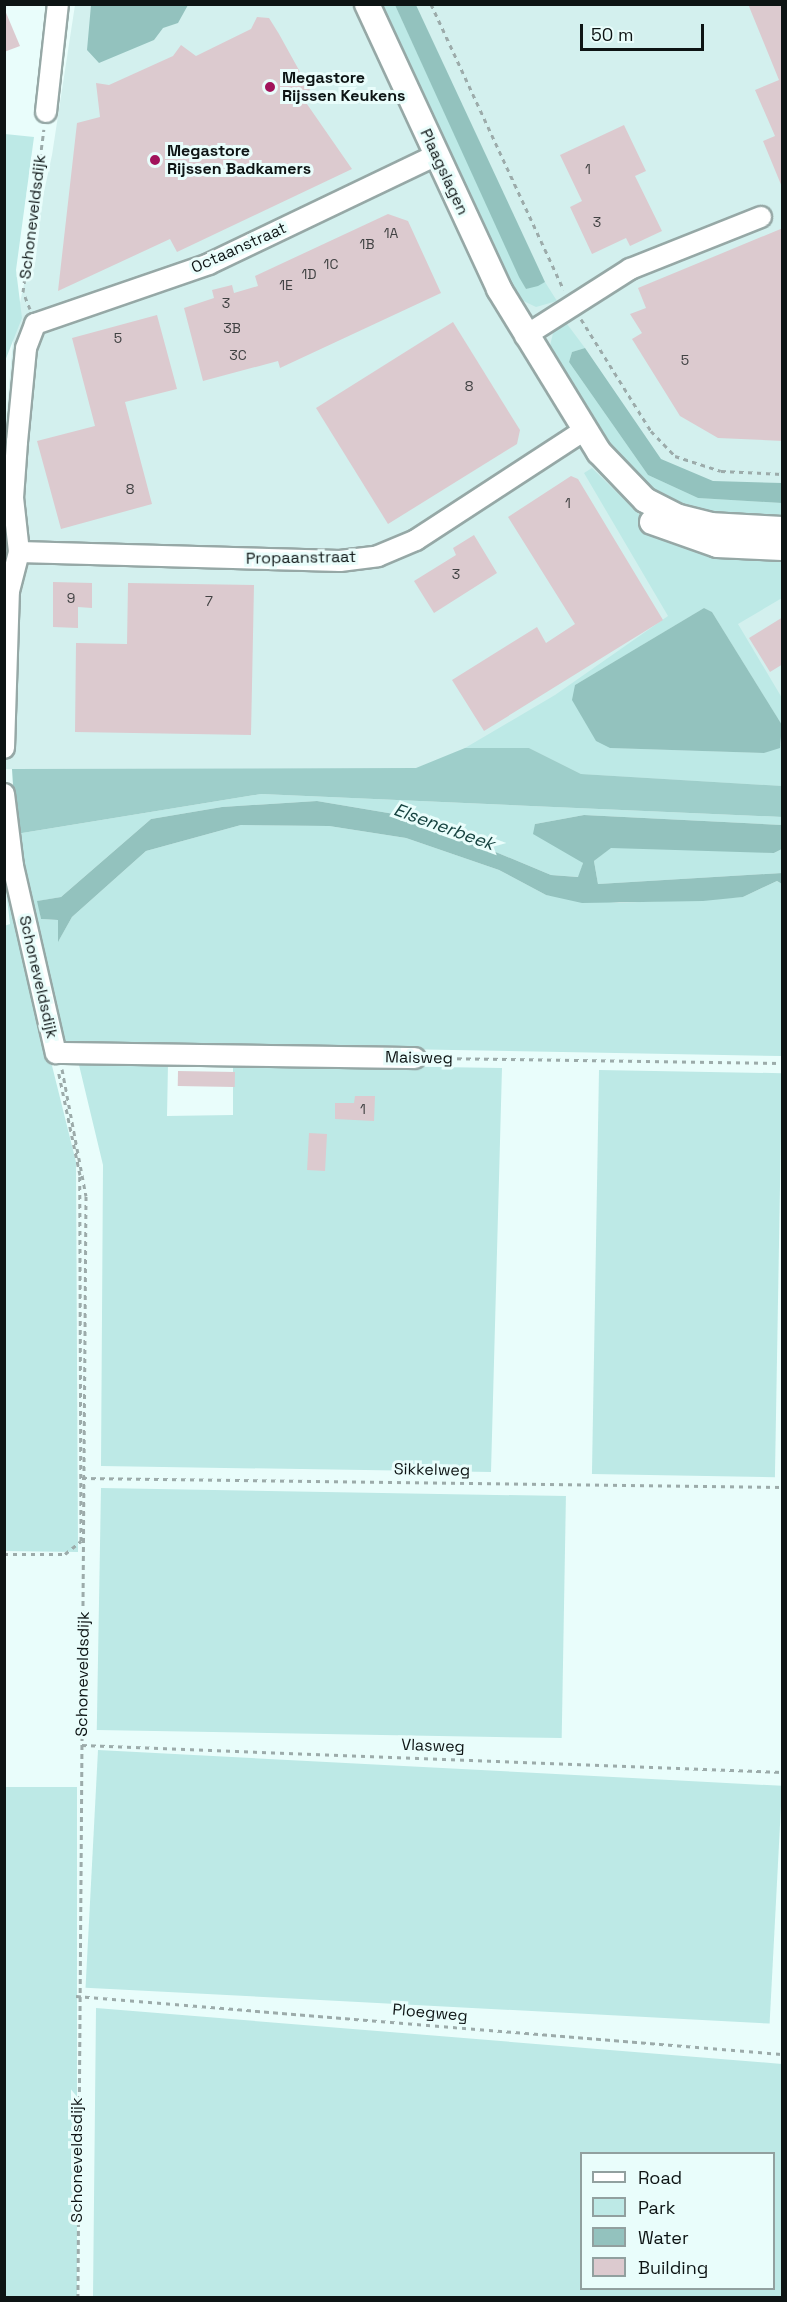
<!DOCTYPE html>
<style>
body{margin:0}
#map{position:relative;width:787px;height:2302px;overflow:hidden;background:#e9fdfb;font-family:"Space Grotesk",sans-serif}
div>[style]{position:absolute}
.built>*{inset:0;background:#d3f0ee}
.green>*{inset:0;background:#bde9e6;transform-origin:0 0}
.forest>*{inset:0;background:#9ececa}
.water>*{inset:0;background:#93c2be}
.building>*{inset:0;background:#dccacf;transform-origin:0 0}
.path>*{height:3px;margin-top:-1.5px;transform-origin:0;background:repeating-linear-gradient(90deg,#9cabaa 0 4.5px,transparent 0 9px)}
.roads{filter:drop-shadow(2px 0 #96a8a6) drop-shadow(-2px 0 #96a8a6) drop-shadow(0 2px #96a8a6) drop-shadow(0 -2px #96a8a6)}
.minor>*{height:20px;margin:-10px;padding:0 10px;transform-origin:10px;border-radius:10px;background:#fff}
.tertiary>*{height:24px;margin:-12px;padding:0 12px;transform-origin:12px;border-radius:12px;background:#fff}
.dots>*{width:16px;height:16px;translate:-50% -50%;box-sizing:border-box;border:3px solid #e9fdfb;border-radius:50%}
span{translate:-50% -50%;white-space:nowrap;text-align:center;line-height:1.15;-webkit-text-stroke:6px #e9fdfb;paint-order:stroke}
.number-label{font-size:14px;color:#414243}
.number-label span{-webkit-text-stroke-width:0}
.poi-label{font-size:16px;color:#0d1414;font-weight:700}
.left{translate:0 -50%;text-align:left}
.street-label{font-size:16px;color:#0d1414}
.water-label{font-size:18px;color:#15423f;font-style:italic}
.frame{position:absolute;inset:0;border:6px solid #0d1414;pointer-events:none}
.legend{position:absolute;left:580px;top:2152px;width:195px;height:138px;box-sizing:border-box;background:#e9fdfb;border:2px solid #91a09f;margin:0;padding:8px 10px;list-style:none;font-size:18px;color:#0d1414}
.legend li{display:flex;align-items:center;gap:12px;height:30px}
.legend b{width:30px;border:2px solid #91a09f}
.scale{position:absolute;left:580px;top:24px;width:124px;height:27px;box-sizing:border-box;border:3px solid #0d1414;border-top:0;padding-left:8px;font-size:18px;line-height:21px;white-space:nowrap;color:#0d1414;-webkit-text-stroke:4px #e9fdfb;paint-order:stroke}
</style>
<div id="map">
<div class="built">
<i style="clip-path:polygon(75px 5px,782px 5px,782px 790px,5px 769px,4px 443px,14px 330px,52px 155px)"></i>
</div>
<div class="green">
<i style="clip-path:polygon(376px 5px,395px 5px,526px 289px,545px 282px,557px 301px,536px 307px,511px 295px)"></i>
<i style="clip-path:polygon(5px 134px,34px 137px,16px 270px,22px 318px,5px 361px)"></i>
<i style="clip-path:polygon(564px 320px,585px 348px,572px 352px,569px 362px,648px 475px,698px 498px,782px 503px,782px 519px,697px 513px,658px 498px,620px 467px,549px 350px,554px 329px)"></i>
<i style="clip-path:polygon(592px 468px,655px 530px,782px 554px,782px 598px,738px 624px,782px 698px,782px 725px,712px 612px,704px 608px,575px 685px,610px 748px,764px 753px,782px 744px,782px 786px,581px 774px,529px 748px,465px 748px,555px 695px,668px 616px,584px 473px)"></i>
<i style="clip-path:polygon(261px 794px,782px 817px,782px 825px,584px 815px,535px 824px,583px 863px,579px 877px,551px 875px,412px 817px,317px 801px,222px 807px,151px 819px,61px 897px,38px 901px,41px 919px,58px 920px,59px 940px,72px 917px,146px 851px,241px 825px,329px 826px,406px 838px,499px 870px,546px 895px,619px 903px,743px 897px,777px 881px,782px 884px,782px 1056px,64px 1043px,16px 834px)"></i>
<i style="clip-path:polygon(663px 845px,774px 853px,782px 849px,782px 873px,598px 884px,594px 861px,610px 848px)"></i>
<i style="clip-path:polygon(4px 873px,76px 1162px,78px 1552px,5px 1551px,4px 926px,10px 924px)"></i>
<i style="clip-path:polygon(168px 1064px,167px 1116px,233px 1115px,233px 1064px,502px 1068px,491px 1472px,101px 1466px,103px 1165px,79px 1065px)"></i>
<i style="left:599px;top:1070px;width:183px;height:404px;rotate:1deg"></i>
<i style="left:101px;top:1488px;width:465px;height:242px;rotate:1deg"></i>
<i style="left:98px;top:1750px;width:685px;height:238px;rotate:3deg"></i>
<i style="left:77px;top:1787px;width:510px;height:72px;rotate:90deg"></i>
<i style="clip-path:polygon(evenodd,96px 2008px,782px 2064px,782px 2297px,93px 2297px,96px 2008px,582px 2154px,774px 2154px,774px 2288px,582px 2288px,582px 2154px)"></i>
</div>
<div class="forest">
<i style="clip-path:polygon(465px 748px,529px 748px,581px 774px,782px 786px,782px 817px,261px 794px,16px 834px,12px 769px,416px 768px)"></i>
</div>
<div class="water">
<i style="clip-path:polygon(91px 5px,91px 4px,188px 5px,178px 23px,163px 28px,154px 40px,99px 63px,87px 50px)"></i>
<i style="clip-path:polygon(395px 5px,416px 5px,545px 282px,538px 286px,526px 289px,519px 277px)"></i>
<i style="clip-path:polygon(585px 348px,661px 459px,713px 481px,782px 483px,782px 503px,698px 498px,648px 475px,569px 362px,572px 352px)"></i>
<i style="clip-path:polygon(704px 608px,712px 612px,782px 725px,780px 748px,764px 753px,610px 748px,596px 741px,572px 700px,575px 685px)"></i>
<i style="clip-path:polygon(317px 801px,412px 817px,551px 875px,578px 877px,583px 863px,533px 834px,535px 824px,584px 815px,782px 825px,782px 849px,774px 853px,611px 848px,594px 861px,598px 884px,782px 873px,782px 884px,777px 881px,743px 897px,703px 901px,582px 903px,546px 895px,499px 870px,406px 838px,329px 826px,241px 825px,146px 851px,72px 917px,58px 942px,58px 920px,41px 919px,37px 901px,61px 897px,151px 819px,222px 807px)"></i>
</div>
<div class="building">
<i style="clip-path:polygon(748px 4px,783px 4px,782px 187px,763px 141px,775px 136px,755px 90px,779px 80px)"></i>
<i style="clip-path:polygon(4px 8px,20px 46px,4px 52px)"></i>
<i style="clip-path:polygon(257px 17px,269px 18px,279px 34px,310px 90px,300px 94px,352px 169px,177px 252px,170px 239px,58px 291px,77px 123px,100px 117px,96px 83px,109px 85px,173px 56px,181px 45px,196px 56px,251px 29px)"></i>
<i style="clip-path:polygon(624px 125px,646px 171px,635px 176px,662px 231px,630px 246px,626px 238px,592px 254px,570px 207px,582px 201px,560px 155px)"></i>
<i style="clip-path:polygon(388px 214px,408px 221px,441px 293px,280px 368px,278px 361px,203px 381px,184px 308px,214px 298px,212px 290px,232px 285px,234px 293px,258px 286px,255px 276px)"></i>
<i style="clip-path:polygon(783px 228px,783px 441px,718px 438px,680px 416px,632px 339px,642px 333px,630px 314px,646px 308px,638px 288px)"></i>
<i style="clip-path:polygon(157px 315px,177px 389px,125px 402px,152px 504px,61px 529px,37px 441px,95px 426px,72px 338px)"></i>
<i style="clip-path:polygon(453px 322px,520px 430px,517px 444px,388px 524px,316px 408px)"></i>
<i style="clip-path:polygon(571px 476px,578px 479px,663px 620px,484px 731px,452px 680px,537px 627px,546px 643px,575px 624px,508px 517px)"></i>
<i style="clip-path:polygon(474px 535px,497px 573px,434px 613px,414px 581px,456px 555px,453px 548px)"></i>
<i style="clip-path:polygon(53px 582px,92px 583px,92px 608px,78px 607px,78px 628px,53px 627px)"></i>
<i style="clip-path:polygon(128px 583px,254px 585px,251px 735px,75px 732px,76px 643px,127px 644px)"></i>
<i style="clip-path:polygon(783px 617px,783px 664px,770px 672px,749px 638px)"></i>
<i style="left:178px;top:1071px;width:57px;height:15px;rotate:1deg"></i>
<i style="clip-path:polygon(355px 1096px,375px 1096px,374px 1121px,335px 1119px,335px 1103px,354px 1103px)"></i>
<i style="left:309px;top:1133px;width:18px;height:37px;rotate:3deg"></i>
</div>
<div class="path">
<i style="left:431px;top:4px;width:315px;rotate:65.1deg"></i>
<i style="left:30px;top:309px;width:18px;rotate:-112deg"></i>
<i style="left:23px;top:292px;width:164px;rotate:-82.7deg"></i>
<i style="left:581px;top:319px;width:132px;rotate:58deg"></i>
<i style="left:651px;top:431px;width:35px;rotate:46deg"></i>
<i style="left:675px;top:456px;width:48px;rotate:18.1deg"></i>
<i style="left:721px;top:471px;width:61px;rotate:2.8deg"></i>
<i style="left:430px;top:1058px;width:352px;rotate:0.8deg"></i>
<i style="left:62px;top:1069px;width:129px;rotate:79.3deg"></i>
<i style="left:86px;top:1196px;width:1102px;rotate:90.42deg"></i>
<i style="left:82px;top:1478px;width:700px;rotate:0.74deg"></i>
<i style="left:4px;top:1554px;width:61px"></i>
<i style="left:65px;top:1554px;width:21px;rotate:-39deg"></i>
<i style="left:81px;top:1541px;width:366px;rotate:-90.2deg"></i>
<i style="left:80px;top:1175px;width:107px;rotate:-101.8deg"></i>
<i style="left:82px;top:1745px;width:701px;rotate:2.21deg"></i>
<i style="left:76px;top:1996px;width:708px;rotate:4.7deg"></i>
</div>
<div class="roads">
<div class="minor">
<i style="left:46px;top:112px;width:109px;rotate:-83.7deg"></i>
<i style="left:525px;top:336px;width:125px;rotate:-32.5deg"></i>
<i style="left:630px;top:269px;width:141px;rotate:-21.7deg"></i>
<i style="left:19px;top:552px;width:321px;rotate:1.6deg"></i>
<i style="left:340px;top:561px;width:38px;rotate:-7deg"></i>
<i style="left:378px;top:556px;width:41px;rotate:-22.8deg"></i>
<i style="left:416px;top:540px;width:202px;rotate:-33.1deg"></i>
<i style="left:4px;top:748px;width:157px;rotate:-88.2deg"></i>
<i style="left:9px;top:591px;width:40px;rotate:-75.6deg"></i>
<i style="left:19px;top:552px;width:54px;rotate:-96.3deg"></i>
<i style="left:13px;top:498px;width:56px;rotate:-85.9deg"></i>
<i style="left:17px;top:442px;width:94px;rotate:-84.5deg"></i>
<i style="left:26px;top:348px;width:26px;rotate:-69deg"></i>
<i style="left:35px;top:324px;width:184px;rotate:-19deg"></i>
<i style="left:209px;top:264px;width:253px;rotate:-25.6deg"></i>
<i style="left:4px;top:794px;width:73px;rotate:82.9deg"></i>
<i style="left:13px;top:866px;width:192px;rotate:77.1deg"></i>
<i style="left:56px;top:1053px;width:359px;rotate:0.8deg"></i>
</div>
<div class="tertiary">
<i style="left:367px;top:4px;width:314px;rotate:65.1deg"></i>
<i style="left:499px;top:289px;width:191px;rotate:58.5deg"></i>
<i style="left:599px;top:452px;width:66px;rotate:46.2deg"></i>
<i style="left:645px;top:500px;width:38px;rotate:27deg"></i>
<i style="left:679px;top:517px;width:32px;rotate:14deg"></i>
<i style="left:710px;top:525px;width:72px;rotate:3.2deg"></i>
<i style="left:652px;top:522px;width:69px;rotate:19.5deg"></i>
<i style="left:717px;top:545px;width:65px;rotate:2.6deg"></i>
</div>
</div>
<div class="dots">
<i style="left:270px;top:87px;background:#a1135b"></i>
<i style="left:155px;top:160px;background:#a1135b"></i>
</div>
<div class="number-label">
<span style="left:588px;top:169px">1</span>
<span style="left:597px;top:222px">3</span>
<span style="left:391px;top:233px">1A</span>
<span style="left:367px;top:244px">1B</span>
<span style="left:331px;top:264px">1C</span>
<span style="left:309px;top:274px">1D</span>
<span style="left:286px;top:285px">1E</span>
<span style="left:226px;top:303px">3</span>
<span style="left:232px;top:328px">3B</span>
<span style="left:118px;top:338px">5</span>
<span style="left:238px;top:355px">3C</span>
<span style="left:685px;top:360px">5</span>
<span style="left:469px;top:386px">8</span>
<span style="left:130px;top:489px">8</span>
<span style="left:568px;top:503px">1</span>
<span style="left:456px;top:574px">3</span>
<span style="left:71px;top:598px">9</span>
<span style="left:209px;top:601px">7</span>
<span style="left:363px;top:1109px">1</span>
</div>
<div class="poi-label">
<span class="left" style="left:282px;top:87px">Megastore<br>Rijssen Keukens</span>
<span class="left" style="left:167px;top:160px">Megastore<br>Rijssen Badkamers</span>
</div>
<div class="street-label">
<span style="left:444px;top:172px;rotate:65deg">Plaagslagen</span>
<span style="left:33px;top:217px;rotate:-83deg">Schoneveldsdijk</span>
<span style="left:239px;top:248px;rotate:-24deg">Octaanstraat</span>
<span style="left:301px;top:558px;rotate:-1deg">Propaanstraat</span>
<span style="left:38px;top:977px;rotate:77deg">Schoneveldsdijk</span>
<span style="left:419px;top:1058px;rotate:1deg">Maisweg</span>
<span style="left:432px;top:1470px;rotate:1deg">Sikkelweg</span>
<span style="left:83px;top:1674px;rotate:-89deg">Schoneveldsdijk</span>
<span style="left:433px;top:1746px;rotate:2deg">Vlasweg</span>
<span style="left:430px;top:2013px;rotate:5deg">Ploegweg</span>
<span style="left:77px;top:2160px;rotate:-90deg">Schoneveldsdijk</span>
</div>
<div class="water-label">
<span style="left:444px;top:827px;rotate:20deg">Elsenerbeek</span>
</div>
<div class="frame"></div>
<ul class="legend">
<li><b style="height:8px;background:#fff"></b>Road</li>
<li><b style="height:16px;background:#bde9e6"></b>Park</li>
<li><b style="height:16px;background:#93c2be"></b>Water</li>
<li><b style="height:16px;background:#dccacf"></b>Building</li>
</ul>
<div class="scale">50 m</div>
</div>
